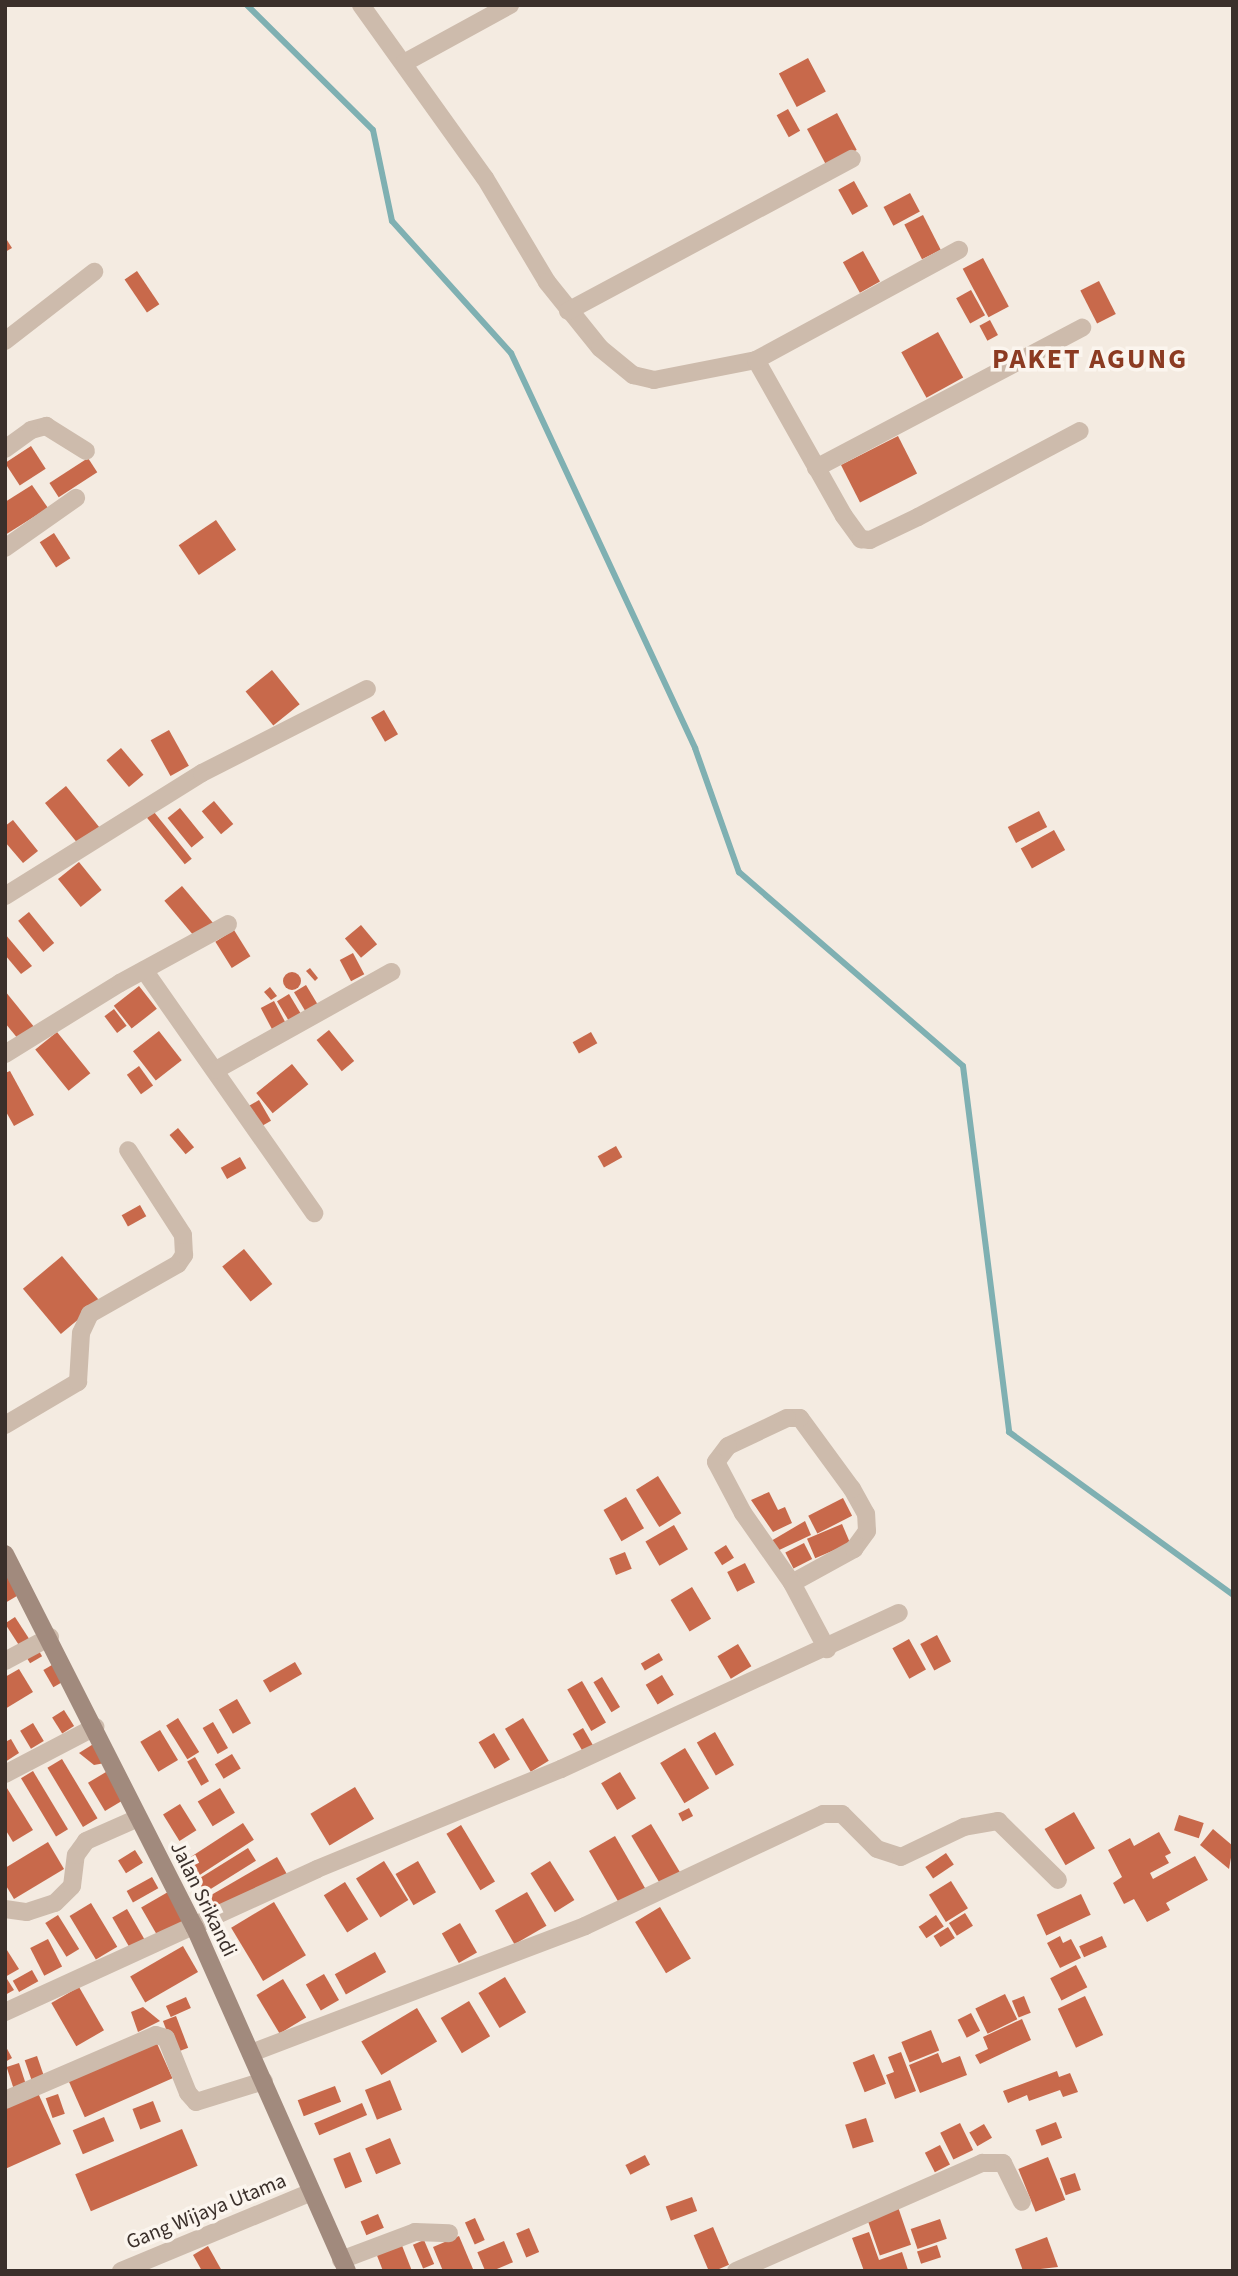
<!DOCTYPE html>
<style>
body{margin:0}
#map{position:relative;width:1238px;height:2276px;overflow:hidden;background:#f4ebe1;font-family:"Source Sans 3",sans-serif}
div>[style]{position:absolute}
.stream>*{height:6px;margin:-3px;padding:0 3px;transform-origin:3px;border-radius:3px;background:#7fb0b2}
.building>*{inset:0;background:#c8694b;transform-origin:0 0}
.round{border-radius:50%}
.street>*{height:18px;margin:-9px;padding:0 9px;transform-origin:9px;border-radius:9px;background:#cdbbac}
.secondary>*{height:18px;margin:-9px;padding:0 9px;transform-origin:9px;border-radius:9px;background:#a18a7d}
span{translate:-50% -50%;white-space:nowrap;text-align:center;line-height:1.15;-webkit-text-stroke:7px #fbf5ee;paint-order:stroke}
.street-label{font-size:21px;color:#3b302b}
.district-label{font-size:28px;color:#8c3b22;font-weight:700;letter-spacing:2px}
.frame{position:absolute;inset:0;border:7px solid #3b302b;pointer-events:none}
</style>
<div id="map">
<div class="stream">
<i style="left:247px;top:5px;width:177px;rotate:44.8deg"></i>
<i style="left:373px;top:130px;width:93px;rotate:78.2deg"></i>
<i style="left:392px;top:221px;width:178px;rotate:48deg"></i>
<i style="left:511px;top:353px;width:436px;rotate:65deg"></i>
<i style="left:695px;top:748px;width:132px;rotate:70.5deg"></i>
<i style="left:739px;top:872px;width:296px;rotate:40.9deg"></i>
<i style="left:963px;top:1066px;width:369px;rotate:82.8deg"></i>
<i style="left:1009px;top:1432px;width:277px;rotate:36deg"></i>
</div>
<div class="building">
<i style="left:808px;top:58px;width:38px;height:33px;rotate:62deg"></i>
<i style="left:788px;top:109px;width:25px;height:13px;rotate:61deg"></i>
<i style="left:837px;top:113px;width:42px;height:34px;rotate:62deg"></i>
<i style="left:854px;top:181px;width:29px;height:18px;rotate:61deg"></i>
<i style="left:910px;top:193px;width:21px;height:30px;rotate:62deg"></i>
<i style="left:923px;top:215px;width:39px;height:21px;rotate:63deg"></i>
<i style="clip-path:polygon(5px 237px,12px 248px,5px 252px)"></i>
<i style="left:863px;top:251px;width:35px;height:23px;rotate:61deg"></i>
<i style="left:983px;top:258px;width:55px;height:23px;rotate:62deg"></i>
<i style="left:137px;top:271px;width:40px;height:15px;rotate:56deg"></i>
<i style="left:1099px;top:281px;width:37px;height:21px;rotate:63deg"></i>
<i style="left:971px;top:290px;width:29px;height:17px;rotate:61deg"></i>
<i style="left:990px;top:320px;width:17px;height:12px;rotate:62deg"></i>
<i style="left:938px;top:332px;width:52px;height:42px;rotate:61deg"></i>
<i style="left:898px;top:436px;width:42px;height:64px;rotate:63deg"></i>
<i style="left:31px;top:446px;width:27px;height:31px;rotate:57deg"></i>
<i style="left:88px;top:458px;width:17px;height:46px;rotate:57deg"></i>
<i style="clip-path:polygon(32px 485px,48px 508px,5px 535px,5px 502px)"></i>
<i style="left:216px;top:520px;width:36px;height:45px;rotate:56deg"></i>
<i style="left:54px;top:533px;width:30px;height:17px;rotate:57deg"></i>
<i style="left:272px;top:670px;width:44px;height:34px;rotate:51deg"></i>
<i style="left:384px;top:710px;width:28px;height:15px;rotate:60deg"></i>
<i style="left:169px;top:730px;width:41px;height:21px;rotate:61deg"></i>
<i style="left:121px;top:748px;width:35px;height:19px;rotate:50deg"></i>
<i style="left:66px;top:786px;width:53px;height:27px;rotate:51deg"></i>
<i style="left:214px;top:801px;width:30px;height:16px;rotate:50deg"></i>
<i style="left:180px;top:808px;width:38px;height:16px;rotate:51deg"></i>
<i style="left:1039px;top:811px;width:18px;height:35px;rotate:63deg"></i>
<i style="left:154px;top:812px;width:60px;height:9px;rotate:51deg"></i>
<i style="clip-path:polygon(13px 820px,38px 851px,23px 863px,5px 842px,5px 826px)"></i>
<i style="left:1054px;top:830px;width:23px;height:38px;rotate:61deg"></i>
<i style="left:79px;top:862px;width:36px;height:27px;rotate:51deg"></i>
<i style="left:182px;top:886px;width:50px;height:23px;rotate:50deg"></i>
<i style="left:29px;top:912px;width:40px;height:14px;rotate:51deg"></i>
<i style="left:361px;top:925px;width:25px;height:21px;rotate:50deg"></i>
<i style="left:234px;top:930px;width:31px;height:22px;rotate:58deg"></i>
<i style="clip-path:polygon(5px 934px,32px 966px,21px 974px,5px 955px)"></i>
<i style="left:353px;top:953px;width:24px;height:15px;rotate:62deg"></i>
<i style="clip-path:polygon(310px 968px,318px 978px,315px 981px,306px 971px)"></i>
<i class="round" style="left:283px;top:972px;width:18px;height:18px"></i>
<i style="left:306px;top:985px;width:23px;height:14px;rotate:59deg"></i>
<i style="left:139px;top:986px;width:29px;height:32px;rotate:52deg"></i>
<i style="clip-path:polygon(270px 987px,277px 996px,271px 1000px,264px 992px)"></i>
<i style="clip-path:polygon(5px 991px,35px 1028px,19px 1040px,5px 1023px)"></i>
<i style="left:289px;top:994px;width:23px;height:14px;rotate:59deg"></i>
<i style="left:274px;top:1001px;width:24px;height:15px;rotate:62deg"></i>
<i style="left:114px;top:1009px;width:21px;height:12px;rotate:53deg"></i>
<i style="left:329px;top:1030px;width:40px;height:16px;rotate:51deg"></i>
<i style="left:159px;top:1031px;width:37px;height:33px;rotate:52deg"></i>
<i style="left:57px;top:1032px;width:53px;height:28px;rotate:51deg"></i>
<i style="left:591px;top:1032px;width:13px;height:21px;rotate:61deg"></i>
<i style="left:292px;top:1064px;width:26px;height:46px;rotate:51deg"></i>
<i style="left:139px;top:1066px;width:24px;height:15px;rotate:54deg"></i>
<i style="clip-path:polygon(10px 1071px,34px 1115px,14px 1126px,5px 1110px,5px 1073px)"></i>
<i style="left:259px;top:1100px;width:24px;height:15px;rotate:60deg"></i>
<i style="left:178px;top:1128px;width:25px;height:11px;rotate:50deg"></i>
<i style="left:616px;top:1146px;width:13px;height:21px;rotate:61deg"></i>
<i style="left:240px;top:1157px;width:13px;height:22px;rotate:61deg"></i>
<i style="left:140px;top:1205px;width:13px;height:21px;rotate:61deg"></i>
<i style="left:244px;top:1249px;width:45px;height:28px;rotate:51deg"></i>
<i style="left:62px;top:1256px;width:59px;height:51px;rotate:50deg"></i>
<i style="left:658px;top:1476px;width:44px;height:26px;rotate:58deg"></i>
<i style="clip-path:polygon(769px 1492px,778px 1510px,785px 1507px,792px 1523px,773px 1532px,751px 1500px)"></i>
<i style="left:626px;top:1497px;width:36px;height:26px;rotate:60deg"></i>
<i style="left:843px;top:1498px;width:20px;height:39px;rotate:63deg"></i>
<i style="clip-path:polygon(805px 1521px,811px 1535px,775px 1552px,771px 1541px)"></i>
<i style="left:842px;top:1524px;width:21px;height:38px;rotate:67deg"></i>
<i style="left:674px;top:1525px;width:28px;height:33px;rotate:60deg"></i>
<i style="left:804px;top:1543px;width:18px;height:21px;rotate:63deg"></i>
<i style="left:726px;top:1545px;width:15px;height:14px;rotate:58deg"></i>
<i style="left:625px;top:1552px;width:18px;height:17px;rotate:68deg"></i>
<i style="left:745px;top:1563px;width:22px;height:20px;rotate:63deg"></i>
<i style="clip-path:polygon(5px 1565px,22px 1593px,5px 1603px)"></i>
<i style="left:692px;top:1587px;width:37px;height:25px;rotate:59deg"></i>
<i style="left:15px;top:1617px;width:30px;height:12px;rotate:57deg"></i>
<i style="left:937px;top:1635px;width:30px;height:19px;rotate:62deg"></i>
<i style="left:909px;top:1639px;width:35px;height:19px;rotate:61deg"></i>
<i style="left:738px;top:1644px;width:26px;height:24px;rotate:59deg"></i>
<i style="left:39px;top:1651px;width:6px;height:14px;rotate:59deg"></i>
<i style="left:659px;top:1653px;width:8px;height:21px;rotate:60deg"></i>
<i style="left:295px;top:1662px;width:14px;height:37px;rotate:60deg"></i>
<i style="left:52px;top:1665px;width:20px;height:10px;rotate:60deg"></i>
<i style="clip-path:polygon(19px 1669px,33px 1692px,5px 1709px,5px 1677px)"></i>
<i style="left:662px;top:1675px;width:23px;height:19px;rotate:59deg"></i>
<i style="left:602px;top:1677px;width:35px;height:10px;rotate:59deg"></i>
<i style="left:582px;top:1681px;width:48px;height:17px;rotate:60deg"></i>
<i style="left:237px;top:1699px;width:28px;height:21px;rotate:60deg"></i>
<i style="left:64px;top:1710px;width:19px;height:14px;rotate:58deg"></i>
<i style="left:178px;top:1718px;width:40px;height:14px;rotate:58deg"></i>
<i style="left:523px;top:1718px;width:50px;height:21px;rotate:59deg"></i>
<i style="left:213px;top:1722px;width:30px;height:12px;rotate:60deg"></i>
<i style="left:33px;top:1723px;width:21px;height:15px;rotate:59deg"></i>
<i style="left:583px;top:1728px;width:20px;height:12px;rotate:60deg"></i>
<i style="left:160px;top:1730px;width:35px;height:23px;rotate:59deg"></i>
<i style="left:715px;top:1732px;width:38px;height:21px;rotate:60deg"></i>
<i style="left:494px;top:1733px;width:31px;height:18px;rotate:59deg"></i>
<i style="clip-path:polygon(11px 1739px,19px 1753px,5px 1762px,5px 1742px)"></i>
<i style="clip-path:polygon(95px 1743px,105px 1763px,94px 1765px,79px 1753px)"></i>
<i style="left:685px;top:1748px;width:47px;height:29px;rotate:59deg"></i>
<i style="left:232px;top:1754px;width:17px;height:20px;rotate:59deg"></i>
<i style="left:195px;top:1757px;width:28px;height:9px;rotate:60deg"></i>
<i style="left:62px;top:1759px;width:69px;height:17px;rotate:59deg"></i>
<i style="left:33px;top:1771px;width:68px;height:14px;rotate:59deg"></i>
<i style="left:106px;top:1772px;width:33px;height:21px;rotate:59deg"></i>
<i style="left:620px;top:1772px;width:31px;height:22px;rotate:59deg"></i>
<i style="clip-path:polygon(5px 1785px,33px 1830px,13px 1842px,5px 1829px)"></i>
<i style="left:355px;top:1787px;width:37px;height:52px;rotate:59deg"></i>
<i style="left:220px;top:1788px;width:29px;height:26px;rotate:59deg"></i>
<i style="left:180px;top:1804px;width:31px;height:20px;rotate:58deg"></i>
<i style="left:689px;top:1808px;width:9px;height:12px;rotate:63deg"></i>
<i style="left:1074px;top:1812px;width:42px;height:34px;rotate:60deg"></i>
<i style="left:1179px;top:1815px;width:26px;height:16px;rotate:18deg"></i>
<i style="left:243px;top:1823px;width:20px;height:66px;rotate:57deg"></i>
<i style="left:651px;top:1824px;width:56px;height:23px;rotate:59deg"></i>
<i style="left:461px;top:1825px;width:66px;height:17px;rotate:59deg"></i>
<i style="clip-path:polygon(1213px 1829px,1233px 1846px,1229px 1869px,1200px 1845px)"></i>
<i style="clip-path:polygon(1159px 1832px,1171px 1853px,1165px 1856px,1169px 1863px,1150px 1873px,1153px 1879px,1195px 1856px,1208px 1880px,1166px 1903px,1170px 1910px,1147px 1922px,1134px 1899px,1124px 1904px,1113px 1883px,1122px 1877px,1108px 1850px,1130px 1838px,1134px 1846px)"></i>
<i style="left:615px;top:1836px;width:64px;height:30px;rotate:60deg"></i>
<i style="clip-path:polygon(48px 1842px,64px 1869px,14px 1899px,5px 1884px,5px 1868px)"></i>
<i style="left:248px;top:1848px;width:15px;height:60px;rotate:58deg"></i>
<i style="left:135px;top:1850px;width:15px;height:20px;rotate:58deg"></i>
<i style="left:946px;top:1853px;width:14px;height:25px;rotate:56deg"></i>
<i style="left:277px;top:1857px;width:20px;height:78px;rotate:60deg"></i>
<i style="left:384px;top:1861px;width:46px;height:33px;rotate:58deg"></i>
<i style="left:418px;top:1861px;width:36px;height:26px;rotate:60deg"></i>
<i style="left:550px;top:1861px;width:46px;height:23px;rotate:58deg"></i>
<i style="left:152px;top:1877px;width:13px;height:29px;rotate:61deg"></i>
<i style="left:951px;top:1881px;width:32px;height:26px;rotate:58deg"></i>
<i style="left:345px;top:1882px;width:44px;height:25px;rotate:58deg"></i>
<i style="left:168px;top:1892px;width:39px;height:31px;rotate:60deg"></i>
<i style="left:527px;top:1892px;width:39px;height:37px;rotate:60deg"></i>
<i style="left:1081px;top:1894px;width:23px;height:49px;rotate:65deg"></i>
<i style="left:274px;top:1902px;width:62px;height:50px;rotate:59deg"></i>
<i style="left:91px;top:1903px;width:51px;height:25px;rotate:59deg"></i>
<i style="left:660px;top:1907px;width:60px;height:29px;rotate:59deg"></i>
<i style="left:127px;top:1909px;width:36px;height:17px;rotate:60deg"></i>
<i style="left:965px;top:1913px;width:15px;height:19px;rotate:58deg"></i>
<i style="left:58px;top:1915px;width:40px;height:15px;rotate:58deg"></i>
<i style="left:936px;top:1915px;width:14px;height:21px;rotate:56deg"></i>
<i style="left:460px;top:1923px;width:34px;height:21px;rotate:60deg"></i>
<i style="left:948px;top:1927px;width:13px;height:17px;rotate:58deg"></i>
<i style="clip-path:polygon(1060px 1936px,1063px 1943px,1071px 1939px,1081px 1958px,1060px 1968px,1047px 1943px)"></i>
<i style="left:1102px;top:1936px;width:12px;height:25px;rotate:66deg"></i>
<i style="left:48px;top:1939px;width:31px;height:20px;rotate:63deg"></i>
<i style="left:183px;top:1946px;width:30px;height:61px;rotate:60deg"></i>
<i style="clip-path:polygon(5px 1947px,19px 1969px,5px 1977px)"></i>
<i style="left:375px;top:1952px;width:23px;height:46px;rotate:61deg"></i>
<i style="left:1076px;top:1965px;width:25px;height:29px;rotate:63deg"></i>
<i style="left:32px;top:1970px;width:13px;height:22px;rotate:61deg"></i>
<i style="left:324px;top:1974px;width:30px;height:21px;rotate:60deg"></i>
<i style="left:505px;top:1977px;width:41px;height:31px;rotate:59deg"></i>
<i style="clip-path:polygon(7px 1979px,14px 1990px,5px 1995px,5px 1980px)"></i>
<i style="left:283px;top:1979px;width:45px;height:31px;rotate:59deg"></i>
<i style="left:79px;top:1987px;width:50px;height:32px;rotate:60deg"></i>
<i style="left:1005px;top:1994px;width:28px;height:33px;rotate:64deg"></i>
<i style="left:1024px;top:1996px;width:18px;height:13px;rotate:68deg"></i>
<i style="left:1085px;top:1996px;width:43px;height:30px;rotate:65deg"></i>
<i style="left:186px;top:1997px;width:12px;height:22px;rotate:66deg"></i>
<i style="left:469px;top:2001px;width:41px;height:33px;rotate:59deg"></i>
<i style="clip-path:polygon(143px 2007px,160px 2021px,138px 2032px,131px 2012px)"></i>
<i style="left:417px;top:2008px;width:39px;height:65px;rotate:59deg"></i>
<i style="left:971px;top:2013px;width:20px;height:15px;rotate:63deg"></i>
<i style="left:176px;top:2016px;width:34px;height:14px;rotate:69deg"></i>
<i style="clip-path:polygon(1022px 2019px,1031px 2040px,980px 2064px,975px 2055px,988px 2049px,983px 2037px)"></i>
<i style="left:931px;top:2030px;width:22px;height:32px;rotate:68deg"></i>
<i style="left:155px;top:2039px;width:43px;height:96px;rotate:66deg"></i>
<i style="clip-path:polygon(5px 2045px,12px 2058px,5px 2062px)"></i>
<i style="clip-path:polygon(901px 2052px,916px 2091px,895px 2099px,886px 2075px,894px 2072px,888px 2057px)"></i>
<i style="clip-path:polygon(938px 2053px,942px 2063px,960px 2056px,967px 2075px,920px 2093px,909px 2065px)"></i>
<i style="left:874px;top:2054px;width:32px;height:23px;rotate:68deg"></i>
<i style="left:37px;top:2056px;width:21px;height:13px;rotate:71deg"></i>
<i style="left:19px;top:2063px;width:22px;height:13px;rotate:72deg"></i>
<i style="clip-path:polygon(1057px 2071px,1059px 2077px,1070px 2073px,1078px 2092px,1063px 2097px,1060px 2090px,1029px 2101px,1027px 2095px,1008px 2103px,1003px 2091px)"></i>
<i style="left:390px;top:2080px;width:32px;height:27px;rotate:68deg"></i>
<i style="left:335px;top:2086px;width:17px;height:40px;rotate:69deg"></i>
<i style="clip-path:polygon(38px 2093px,61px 2144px,5px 2169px,5px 2107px)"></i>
<i style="left:58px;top:2094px;width:21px;height:13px;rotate:71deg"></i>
<i style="left:153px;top:2101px;width:22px;height:22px;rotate:69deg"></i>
<i style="left:362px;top:2103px;width:13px;height:52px;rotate:67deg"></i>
<i style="left:104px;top:2117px;width:26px;height:34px;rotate:67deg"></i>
<i style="left:866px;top:2118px;width:25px;height:22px;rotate:72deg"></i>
<i style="left:1056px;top:2122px;width:17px;height:22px;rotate:69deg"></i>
<i style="left:960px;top:2123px;width:30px;height:22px;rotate:64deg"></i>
<i style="left:984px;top:2124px;width:16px;height:17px;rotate:60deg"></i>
<i style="left:182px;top:2129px;width:40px;height:116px;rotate:67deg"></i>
<i style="left:390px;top:2138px;width:28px;height:27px;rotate:67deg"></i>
<i style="left:940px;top:2145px;width:22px;height:17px;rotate:63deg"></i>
<i style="left:350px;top:2152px;width:32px;height:18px;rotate:68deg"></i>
<i style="left:645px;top:2155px;width:11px;height:22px;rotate:63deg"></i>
<i style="left:1048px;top:2157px;width:46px;height:32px;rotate:68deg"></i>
<i style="left:1075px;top:2173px;width:18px;height:16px;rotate:71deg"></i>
<i style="left:692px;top:2197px;width:15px;height:28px;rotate:70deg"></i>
<i style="left:898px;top:2207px;width:40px;height:33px;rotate:71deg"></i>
<i style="left:378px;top:2214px;width:15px;height:19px;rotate:67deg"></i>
<i style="left:475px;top:2218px;width:24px;height:11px;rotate:66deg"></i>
<i style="left:940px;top:2219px;width:21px;height:31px;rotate:71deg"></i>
<i style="left:713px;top:2227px;width:41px;height:21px;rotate:67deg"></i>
<i style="left:529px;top:2228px;width:26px;height:14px;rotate:67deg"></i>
<i style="clip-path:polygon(869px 2232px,879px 2260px,902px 2252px,908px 2270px,864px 2271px,852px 2238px)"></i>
<i style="clip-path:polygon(459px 2236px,473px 2269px,443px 2271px,433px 2247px)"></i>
<i style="clip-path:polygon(1047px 2237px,1058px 2267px,1023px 2271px,1015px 2249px)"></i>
<i style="left:424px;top:2240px;width:26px;height:12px;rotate:67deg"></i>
<i style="left:504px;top:2241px;width:23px;height:29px;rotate:67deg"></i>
<i style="clip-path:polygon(401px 2243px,412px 2271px,383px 2271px,376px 2253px)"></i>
<i style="left:937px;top:2245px;width:13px;height:21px;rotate:72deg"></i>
<i style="clip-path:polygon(208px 2246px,222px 2271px,202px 2271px,193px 2255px)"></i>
</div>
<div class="street">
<i style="left:361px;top:5px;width:213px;rotate:54.4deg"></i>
<i style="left:485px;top:178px;width:121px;rotate:59.2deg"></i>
<i style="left:547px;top:282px;width:85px;rotate:51.2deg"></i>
<i style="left:600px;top:348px;width:43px;rotate:39.3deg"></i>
<i style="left:633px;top:375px;width:22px;rotate:13deg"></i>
<i style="left:654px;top:380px;width:104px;rotate:-11.1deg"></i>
<i style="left:756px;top:360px;width:179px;rotate:60.6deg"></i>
<i style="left:844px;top:516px;width:29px;rotate:54deg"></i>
<i style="left:861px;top:539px;width:9px;rotate:6deg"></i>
<i style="left:870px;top:540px;width:53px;rotate:-25.6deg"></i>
<i style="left:918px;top:517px;width:183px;rotate:-28deg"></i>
<i style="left:404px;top:63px;width:121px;rotate:-28.7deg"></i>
<i style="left:568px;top:311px;width:322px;rotate:-28.2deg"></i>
<i style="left:5px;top:341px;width:113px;rotate:-37.8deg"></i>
<i style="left:756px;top:360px;width:231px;rotate:-28.5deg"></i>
<i style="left:5px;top:449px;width:32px;rotate:-36deg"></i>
<i style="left:31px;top:430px;width:16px;rotate:-15deg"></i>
<i style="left:46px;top:426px;width:47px;rotate:32deg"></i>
<i style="left:816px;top:468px;width:301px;rotate:-27.8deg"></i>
<i style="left:5px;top:548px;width:87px;rotate:-35.2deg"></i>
<i style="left:5px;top:896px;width:232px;rotate:-32deg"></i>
<i style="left:202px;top:773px;width:185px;rotate:-27deg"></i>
<i style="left:144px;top:970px;width:297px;rotate:55deg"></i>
<i style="left:5px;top:1054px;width:135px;rotate:-31.7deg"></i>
<i style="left:120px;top:983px;width:123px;rotate:-28.6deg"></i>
<i style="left:216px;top:1070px;width:201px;rotate:-29.2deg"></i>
<i style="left:5px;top:1425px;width:85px;rotate:-30.5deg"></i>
<i style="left:78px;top:1382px;width:49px;rotate:-86.5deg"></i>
<i style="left:81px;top:1333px;width:21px;rotate:-65deg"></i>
<i style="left:90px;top:1314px;width:101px;rotate:-29.6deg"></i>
<i style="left:178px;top:1264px;width:11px;rotate:-56deg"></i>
<i style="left:184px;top:1255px;width:20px;rotate:-93deg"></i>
<i style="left:183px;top:1235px;width:101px;rotate:-122.9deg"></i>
<i style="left:792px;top:1583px;width:71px;rotate:-28.7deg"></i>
<i style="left:854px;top:1549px;width:22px;rotate:-54deg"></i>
<i style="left:867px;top:1531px;width:17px;rotate:-93deg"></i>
<i style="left:866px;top:1514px;width:29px;rotate:-119deg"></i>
<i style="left:852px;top:1489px;width:88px;rotate:-126.2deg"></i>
<i style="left:800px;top:1418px;width:13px;rotate:180deg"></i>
<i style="left:787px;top:1418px;width:65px;rotate:154.6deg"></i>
<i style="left:728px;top:1446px;width:20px;rotate:127deg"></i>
<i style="left:716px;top:1462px;width:58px;rotate:62.1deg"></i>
<i style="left:743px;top:1513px;width:85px;rotate:55deg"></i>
<i style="left:792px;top:1583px;width:75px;rotate:62.1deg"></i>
<i style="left:5px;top:1661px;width:51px;rotate:-28.1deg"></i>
<i style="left:5px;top:1774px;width:102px;rotate:-27.6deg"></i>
<i style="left:5px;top:1909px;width:22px;rotate:8deg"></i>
<i style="left:27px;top:1912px;width:29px;rotate:-18deg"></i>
<i style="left:55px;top:1903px;width:24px;rotate:-45deg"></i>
<i style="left:72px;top:1886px;width:31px;rotate:-83deg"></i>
<i style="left:76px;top:1855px;width:17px;rotate:-54deg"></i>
<i style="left:86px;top:1841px;width:57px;rotate:-23.9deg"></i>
<i style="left:5px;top:2012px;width:343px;rotate:-24.6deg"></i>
<i style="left:317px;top:1869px;width:264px;rotate:-22.3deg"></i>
<i style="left:561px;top:1769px;width:372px;rotate:-24.8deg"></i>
<i style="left:251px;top:2053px;width:357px;rotate:-20.8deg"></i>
<i style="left:585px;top:1926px;width:263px;rotate:-25.2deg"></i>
<i style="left:823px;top:1814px;width:19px"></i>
<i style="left:842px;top:1814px;width:49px;rotate:45deg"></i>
<i style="left:877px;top:1849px;width:25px;rotate:18deg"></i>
<i style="left:901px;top:1857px;width:70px;rotate:-25.5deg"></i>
<i style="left:964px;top:1827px;width:35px;rotate:-10deg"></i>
<i style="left:998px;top:1821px;width:84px;rotate:44.5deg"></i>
<i style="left:5px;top:2100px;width:164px;rotate:-23.3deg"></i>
<i style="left:156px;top:2035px;width:10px;rotate:17deg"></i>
<i style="left:166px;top:2038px;width:59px;rotate:68.2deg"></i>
<i style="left:188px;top:2093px;width:12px;rotate:48deg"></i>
<i style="left:196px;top:2102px;width:71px;rotate:-17.2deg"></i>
<i style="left:341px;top:2260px;width:79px;rotate:-20.7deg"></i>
<i style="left:415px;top:2232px;width:34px;rotate:2deg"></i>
<i style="left:121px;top:2271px;width:204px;rotate:-22.5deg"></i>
<i style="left:736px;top:2271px;width:269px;rotate:-23.7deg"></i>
<i style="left:982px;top:2163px;width:21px"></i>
<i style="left:1003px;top:2163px;width:43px;rotate:64deg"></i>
</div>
<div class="secondary">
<i style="left:5px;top:1554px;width:419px;rotate:63.1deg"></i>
<i style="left:195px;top:1928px;width:375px;rotate:66.1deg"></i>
</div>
<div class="street-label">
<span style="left:204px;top:1899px;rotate:64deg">Jalan Srikandi</span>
<span style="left:206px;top:2211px;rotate:-22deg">Gang Wijaya Utama</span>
</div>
<div class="district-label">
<span style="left:1090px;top:359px">PAKET AGUNG</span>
</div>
<div class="frame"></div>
</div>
